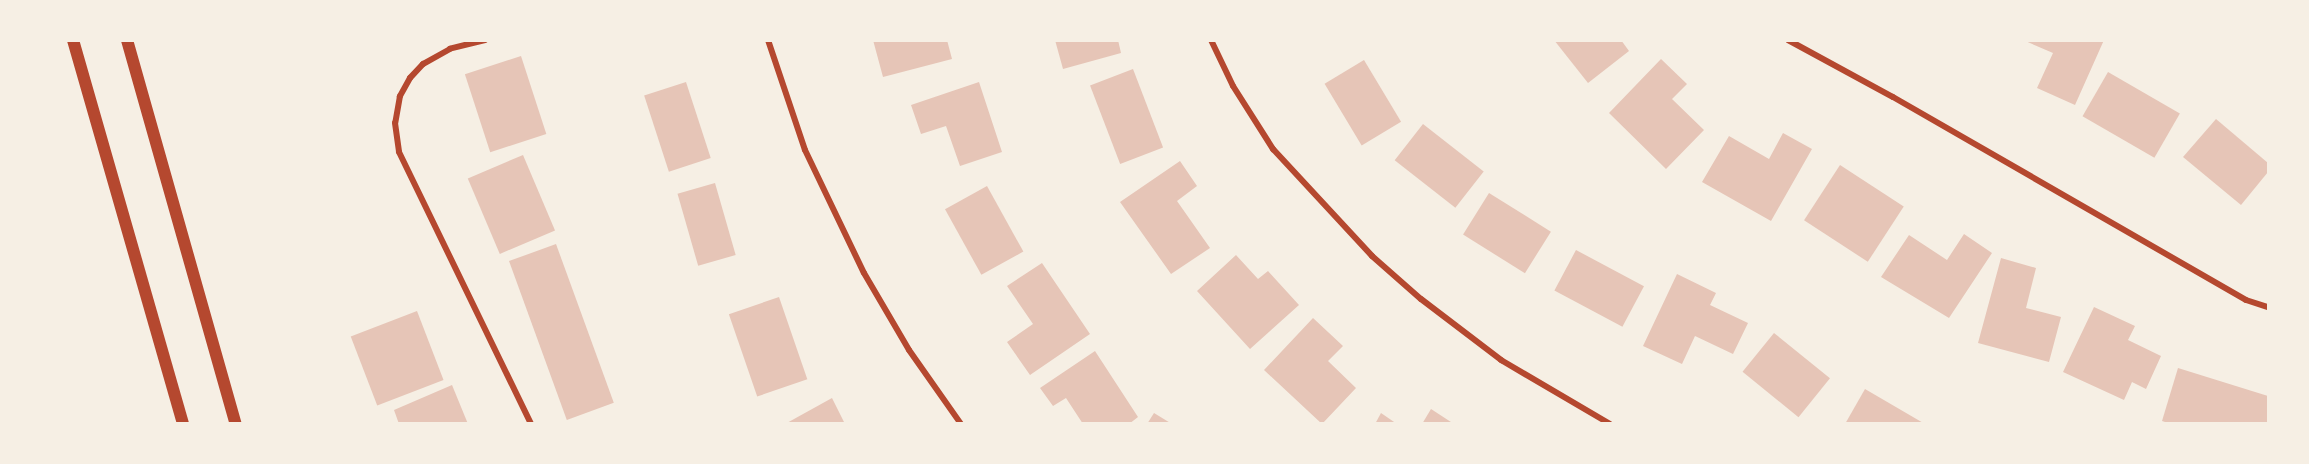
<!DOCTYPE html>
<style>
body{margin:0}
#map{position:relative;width:2309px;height:464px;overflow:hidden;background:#f6efe4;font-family:Commissioner,sans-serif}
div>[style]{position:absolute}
.building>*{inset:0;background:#e6c5b7;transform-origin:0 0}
.minor>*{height:6px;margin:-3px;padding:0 3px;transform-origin:3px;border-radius:3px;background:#b5482f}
.secondary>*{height:12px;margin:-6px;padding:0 6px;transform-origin:6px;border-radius:6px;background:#b5482f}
span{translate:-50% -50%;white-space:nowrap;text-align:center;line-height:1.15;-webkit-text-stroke:6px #f6efe4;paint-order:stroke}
.frame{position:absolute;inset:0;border:42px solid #f6efe4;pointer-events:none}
</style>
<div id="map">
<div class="building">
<i style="clip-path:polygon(873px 40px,947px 40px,952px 59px,883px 77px)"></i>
<i style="clip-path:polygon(1055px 40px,1118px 40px,1121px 53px,1063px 69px)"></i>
<i style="clip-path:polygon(1554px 40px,1621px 40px,1629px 51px,1588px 83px)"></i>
<i style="clip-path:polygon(2023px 40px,2104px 40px,2075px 105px,2037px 88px,2053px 53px)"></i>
<i style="left:521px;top:56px;width:82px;height:59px;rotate:72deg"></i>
<i style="clip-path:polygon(1661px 59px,1687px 84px,1672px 99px,1704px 130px,1666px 169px,1609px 113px)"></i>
<i style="left:1364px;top:60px;width:72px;height:46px;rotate:59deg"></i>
<i style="left:1133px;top:69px;width:84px;height:46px;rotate:69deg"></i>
<i style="left:2108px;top:72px;width:83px;height:51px;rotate:30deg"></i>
<i style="left:686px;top:82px;width:80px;height:44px;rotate:72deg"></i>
<i style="clip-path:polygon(979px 82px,1002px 152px,960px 166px,946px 126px,921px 134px,911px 105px)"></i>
<i style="clip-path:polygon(2216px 119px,2268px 163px,2268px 172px,2241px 205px,2183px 157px)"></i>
<i style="left:1423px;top:124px;width:77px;height:46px;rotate:38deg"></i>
<i style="clip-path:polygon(1783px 133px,1812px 149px,1771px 221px,1702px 182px,1729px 136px,1769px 159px)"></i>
<i style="left:523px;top:155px;width:82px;height:60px;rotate:67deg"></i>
<i style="clip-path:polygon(1180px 161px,1197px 186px,1177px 201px,1210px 248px,1171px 274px,1120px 202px)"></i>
<i style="left:1840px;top:165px;width:76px;height:66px;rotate:33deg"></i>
<i style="left:715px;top:183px;width:75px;height:39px;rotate:74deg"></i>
<i style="left:987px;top:186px;width:75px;height:48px;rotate:61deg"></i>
<i style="left:1489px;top:193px;width:73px;height:49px;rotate:32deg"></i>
<i style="clip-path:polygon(1964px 234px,1992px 253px,1949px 318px,1881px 277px,1909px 235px,1947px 260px)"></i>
<i style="left:556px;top:244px;width:169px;height:50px;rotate:70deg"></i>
<i style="left:1576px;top:250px;width:77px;height:46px;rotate:28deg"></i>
<i style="clip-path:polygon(1236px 255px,1258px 279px,1268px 271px,1299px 305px,1250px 349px,1197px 291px)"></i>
<i style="clip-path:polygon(2001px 258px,2036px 268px,2026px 308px,2061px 317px,2049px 362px,1978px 343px)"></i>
<i style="clip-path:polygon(1042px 263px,1090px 334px,1030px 375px,1007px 342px,1033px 324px,1007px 286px)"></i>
<i style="clip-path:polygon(1677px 274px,1716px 293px,1710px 305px,1748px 323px,1733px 354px,1695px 336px,1682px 364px,1643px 346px)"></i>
<i style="left:779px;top:297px;width:87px;height:53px;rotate:71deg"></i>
<i style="clip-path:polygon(2094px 307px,2135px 326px,2128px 340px,2161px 356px,2146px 389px,2132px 382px,2124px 400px,2063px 372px)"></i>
<i style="left:417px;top:311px;width:74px;height:71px;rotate:69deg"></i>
<i style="clip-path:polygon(1313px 318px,1343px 346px,1328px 361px,1356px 388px,1322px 424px,1264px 370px)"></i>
<i style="left:1774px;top:333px;width:72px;height:50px;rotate:39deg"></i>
<i style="clip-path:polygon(1095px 351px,1138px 417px,1129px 424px,1083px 424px,1066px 398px,1053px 406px,1040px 388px)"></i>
<i style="clip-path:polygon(2178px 368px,2268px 396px,2268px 424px,2171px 424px,2162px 421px)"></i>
<i style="clip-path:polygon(452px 385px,468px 424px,399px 424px,394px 410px)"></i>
<i style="clip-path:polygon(1865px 389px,1925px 424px,1845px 424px)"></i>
<i style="clip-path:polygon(832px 398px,845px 424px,785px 424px)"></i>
<i style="clip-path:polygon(1431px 409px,1454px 424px,1422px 424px)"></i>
<i style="clip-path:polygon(1154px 413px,1172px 424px,1147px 424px)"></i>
<i style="clip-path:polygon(1381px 413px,1397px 424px,1375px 424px)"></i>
</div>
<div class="minor">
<i style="left:485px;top:40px;width:36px;rotate:166deg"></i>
<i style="left:450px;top:49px;width:31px;rotate:151deg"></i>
<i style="left:423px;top:64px;width:19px;rotate:133deg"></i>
<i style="left:410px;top:78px;width:21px;rotate:119deg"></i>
<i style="left:400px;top:96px;width:27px;rotate:100deg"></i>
<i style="left:395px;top:123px;width:29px;rotate:82deg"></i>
<i style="left:399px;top:152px;width:302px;rotate:64.1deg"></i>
<i style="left:768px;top:40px;width:116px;rotate:71.4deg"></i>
<i style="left:805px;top:150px;width:136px;rotate:64.4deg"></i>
<i style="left:864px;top:273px;width:89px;rotate:59.7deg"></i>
<i style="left:909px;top:350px;width:90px;rotate:54.9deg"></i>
<i style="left:1211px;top:40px;width:51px;rotate:64.4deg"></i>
<i style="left:1233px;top:86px;width:75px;rotate:57.6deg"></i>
<i style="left:1273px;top:149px;width:146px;rotate:47.2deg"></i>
<i style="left:1372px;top:256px;width:65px;rotate:41.3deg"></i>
<i style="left:1421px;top:299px;width:101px;rotate:37.3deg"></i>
<i style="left:1501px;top:360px;width:126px;rotate:30.4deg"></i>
<i style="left:1788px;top:40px;width:119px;rotate:28.5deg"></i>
<i style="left:1893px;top:97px;width:407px;rotate:29.9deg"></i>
<i style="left:2246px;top:300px;width:23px;rotate:18deg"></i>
</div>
<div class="secondary">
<i style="left:73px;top:40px;width:399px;rotate:74deg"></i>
<i style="left:127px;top:40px;width:399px;rotate:74.2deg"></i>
</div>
<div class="frame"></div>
</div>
